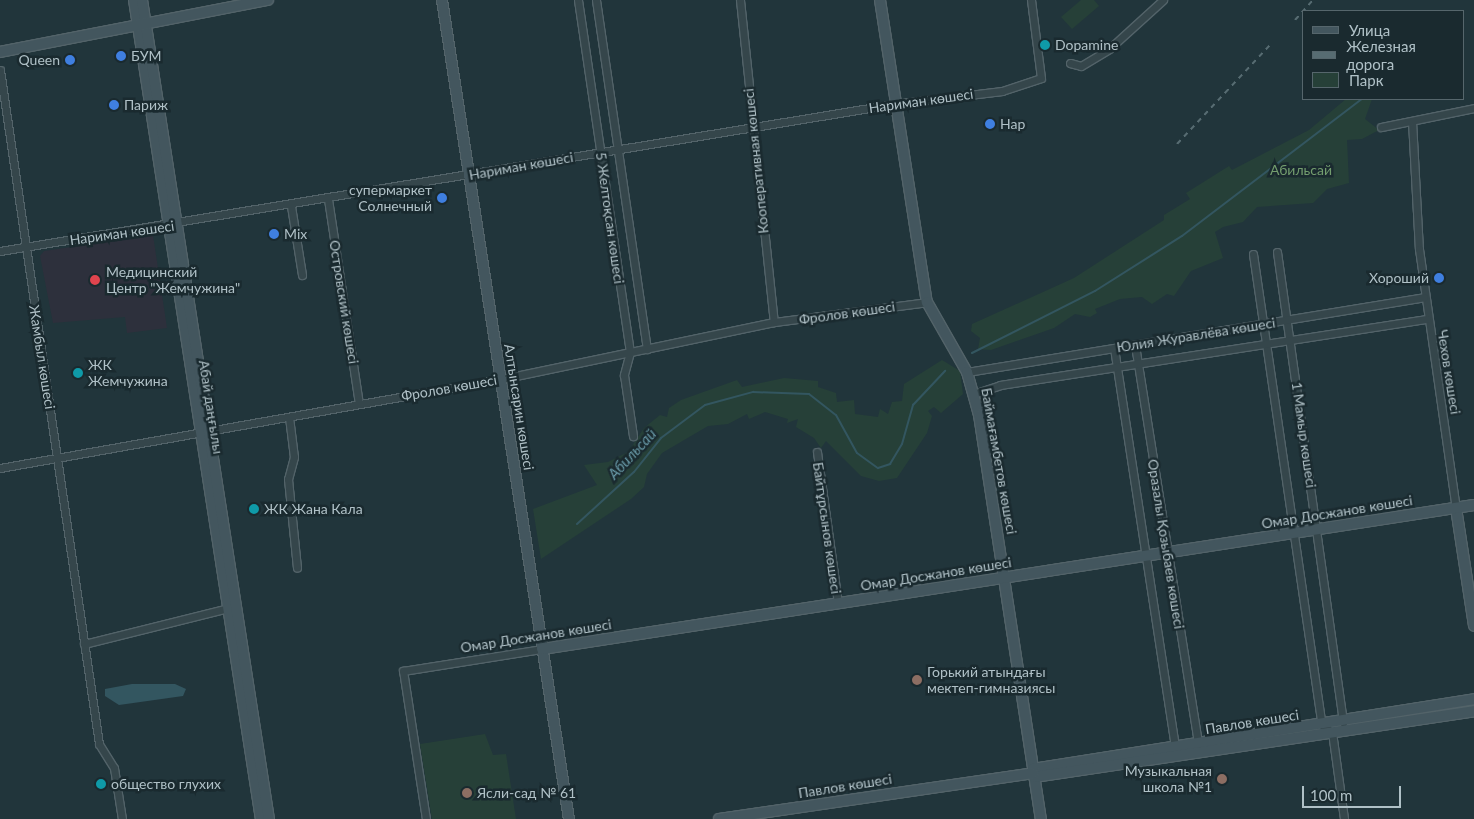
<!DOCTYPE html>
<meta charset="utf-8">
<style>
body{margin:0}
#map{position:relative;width:1474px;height:819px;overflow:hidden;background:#21353b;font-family:Lato,sans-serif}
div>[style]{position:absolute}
.medical>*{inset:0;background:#2d303c}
.green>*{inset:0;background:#264038}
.water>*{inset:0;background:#335660}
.stream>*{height:2px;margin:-1px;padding:0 1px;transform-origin:1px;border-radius:1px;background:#335660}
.roads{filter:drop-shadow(1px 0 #536369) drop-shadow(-1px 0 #536369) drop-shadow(0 1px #536369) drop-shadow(0 -1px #536369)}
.street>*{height:7px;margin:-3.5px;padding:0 3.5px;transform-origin:3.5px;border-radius:3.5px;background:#35464b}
.secondary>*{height:10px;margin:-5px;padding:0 5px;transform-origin:5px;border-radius:5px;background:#43565e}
.rail>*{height:2px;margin-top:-1px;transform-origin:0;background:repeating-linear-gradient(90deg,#576c72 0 5px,transparent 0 10px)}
.dots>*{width:14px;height:14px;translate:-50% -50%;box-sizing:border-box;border:2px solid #1a2a2f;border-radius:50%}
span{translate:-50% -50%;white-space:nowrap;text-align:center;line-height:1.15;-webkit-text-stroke:5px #1a2a2f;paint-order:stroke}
.poi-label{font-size:14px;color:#b0c1c7}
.left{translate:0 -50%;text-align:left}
.right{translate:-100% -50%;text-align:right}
.street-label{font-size:14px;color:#b0c1c7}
.park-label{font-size:14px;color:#739d6e}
.water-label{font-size:15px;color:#6899a7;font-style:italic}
.legend{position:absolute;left:1302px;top:10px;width:162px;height:90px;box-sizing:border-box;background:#1a2a2f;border:1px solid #56666c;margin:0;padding:6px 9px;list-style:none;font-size:15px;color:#b0c1c7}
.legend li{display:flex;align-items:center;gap:10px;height:25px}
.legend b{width:25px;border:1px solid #56666c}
.scale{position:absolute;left:1302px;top:786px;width:99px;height:22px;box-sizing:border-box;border:2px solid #b0c1c7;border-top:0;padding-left:6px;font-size:15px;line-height:18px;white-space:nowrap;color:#b0c1c7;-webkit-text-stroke:4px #1a2a2f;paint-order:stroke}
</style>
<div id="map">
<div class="medical">
<i style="clip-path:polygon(153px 235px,167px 328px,127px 333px,125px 317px,53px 323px,40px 256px,44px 251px)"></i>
</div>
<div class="green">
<i style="clip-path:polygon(1081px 0,1094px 0,1099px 6px,1072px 29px,1061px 17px)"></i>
<i style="clip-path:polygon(1346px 99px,1372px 99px,1365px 119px,1379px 130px,1362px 139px,1347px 140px,1349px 183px,1327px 189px,1313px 203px,1257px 207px,1243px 222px,1223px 227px,1215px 232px,1223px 258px,1191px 271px,1174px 296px,1167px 294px,1152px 304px,1142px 297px,1120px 299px,1095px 309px,1097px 313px,1090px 317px,1075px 314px,1054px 328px,991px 350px,978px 349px,980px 338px,971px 331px,972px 324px,1074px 278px,1164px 220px,1164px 215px,1190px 199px,1186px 193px,1229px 166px,1232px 170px,1309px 130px)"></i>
<i style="clip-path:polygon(942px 360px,960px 371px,963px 394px,941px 413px,934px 407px,928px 411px,932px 416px,927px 433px,897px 478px,879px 481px,861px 476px,826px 441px,821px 448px,814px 438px,796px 427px,798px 419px,787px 423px,788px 419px,765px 412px,749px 419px,747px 414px,728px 424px,708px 426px,662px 453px,647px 474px,644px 487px,631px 499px,541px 559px,533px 509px,597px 485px,584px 465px,608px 462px,628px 452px,644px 428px,660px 415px,667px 417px,669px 408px,681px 400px,737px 380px,742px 387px,784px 378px,818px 381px,818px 387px,836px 393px,837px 402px,854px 400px,855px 414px,878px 417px,880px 409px,888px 414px,892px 402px,902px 401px,904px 384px)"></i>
<i style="clip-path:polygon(485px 734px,493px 755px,506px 754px,516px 819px,432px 819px,420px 744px)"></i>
</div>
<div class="water">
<i style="clip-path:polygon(132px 684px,175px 684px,186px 689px,183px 696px,119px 705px,105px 696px,105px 689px)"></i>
</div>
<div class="stream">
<i style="left:972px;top:353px;width:138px;rotate:-26.8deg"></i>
<i style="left:1095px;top:291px;width:103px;rotate:-32.3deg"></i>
<i style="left:1182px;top:236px;width:226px;rotate:-37.3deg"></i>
<i style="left:577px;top:524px;width:77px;rotate:-42.4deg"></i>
<i style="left:634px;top:472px;width:43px;rotate:-51.5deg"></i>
<i style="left:661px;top:438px;width:55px;rotate:-36.9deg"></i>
<i style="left:705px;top:405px;width:50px;rotate:-15.2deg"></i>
<i style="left:753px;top:392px;width:56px;rotate:2deg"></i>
<i style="left:809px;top:394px;width:34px;rotate:38deg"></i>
<i style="left:836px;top:415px;width:43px;rotate:61.1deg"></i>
<i style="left:857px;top:453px;width:26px;rotate:36deg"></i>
<i style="left:878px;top:468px;width:13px;rotate:-18deg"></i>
<i style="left:890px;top:464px;width:23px;rotate:-59deg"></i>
<i style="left:902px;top:444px;width:41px;rotate:-74.2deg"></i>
<i style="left:913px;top:405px;width:47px;rotate:-46.7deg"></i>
</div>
<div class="roads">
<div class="street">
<i style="left:578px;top:0;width:356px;rotate:81.6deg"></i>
<i style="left:630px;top:352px;width:24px;rotate:105deg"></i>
<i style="left:624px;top:375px;width:62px;rotate:81.6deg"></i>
<i style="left:596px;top:0;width:353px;rotate:81.7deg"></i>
<i style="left:740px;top:0;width:324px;rotate:84deg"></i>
<i style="left:1070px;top:63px;width:11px;rotate:15deg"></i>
<i style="left:1081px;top:66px;width:33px;rotate:-31deg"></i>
<i style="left:1109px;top:49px;width:73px;rotate:-42.2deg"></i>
<i style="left:0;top:70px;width:681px;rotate:81.64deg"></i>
<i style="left:99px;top:744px;width:28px;rotate:58deg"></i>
<i style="left:114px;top:768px;width:52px;rotate:81.1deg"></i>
<i style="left:1412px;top:121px;width:128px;rotate:86.9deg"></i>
<i style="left:1419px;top:249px;width:262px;rotate:81.9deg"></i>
<i style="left:1381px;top:127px;width:95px;rotate:-11.5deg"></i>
<i style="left:328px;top:199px;width:207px;rotate:81.4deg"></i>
<i style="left:291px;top:206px;width:70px;rotate:80.9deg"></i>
<i style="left:0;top:251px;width:906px;rotate:-9.34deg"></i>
<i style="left:894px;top:104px;width:109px;rotate:-6.9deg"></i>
<i style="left:1002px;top:91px;width:41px;rotate:-18.4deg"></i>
<i style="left:1041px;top:78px;width:79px;rotate:-97.3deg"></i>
<i style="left:1277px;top:252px;width:475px;rotate:82deg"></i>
<i style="left:1253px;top:254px;width:476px;rotate:81.7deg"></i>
<i style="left:1322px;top:725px;width:12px;rotate:35deg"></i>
<i style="left:1332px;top:732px;width:88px;rotate:82.1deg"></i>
<i style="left:1135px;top:345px;width:404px;rotate:81deg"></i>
<i style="left:1114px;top:348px;width:404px;rotate:81.3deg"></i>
<i style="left:967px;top:372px;width:463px;rotate:-9.3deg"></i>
<i style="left:973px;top:394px;width:28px;rotate:-18deg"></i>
<i style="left:1000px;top:385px;width:432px;rotate:-8.8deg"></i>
<i style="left:289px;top:417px;width:40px;rotate:82.9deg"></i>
<i style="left:294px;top:457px;width:23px;rotate:105deg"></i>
<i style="left:288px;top:479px;width:89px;rotate:84.2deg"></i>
<i style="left:817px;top:452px;width:152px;rotate:82.1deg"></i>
<i style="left:0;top:468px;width:509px;rotate:-10.07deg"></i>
<i style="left:501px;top:379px;width:279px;rotate:-11.8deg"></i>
<i style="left:774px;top:322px;width:154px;rotate:-7.4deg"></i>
<i style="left:84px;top:644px;width:148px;rotate:-14deg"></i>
<i style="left:426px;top:819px;width:150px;rotate:-98.8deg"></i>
<i style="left:403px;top:671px;width:141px;rotate:-9deg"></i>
</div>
<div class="secondary">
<i style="left:134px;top:0;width:829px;rotate:81.19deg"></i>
<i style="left:142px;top:0;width:829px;rotate:81.19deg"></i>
<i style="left:442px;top:0;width:829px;rotate:81.19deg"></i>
<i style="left:880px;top:0;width:306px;rotate:81.2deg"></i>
<i style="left:927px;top:302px;width:81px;rotate:60.3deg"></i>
<i style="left:967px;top:372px;width:45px;rotate:74.4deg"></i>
<i style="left:979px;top:415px;width:409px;rotate:81.3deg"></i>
<i style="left:0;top:52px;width:273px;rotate:-11deg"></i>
<i style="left:1456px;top:508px;width:119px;rotate:81.3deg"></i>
<i style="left:542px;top:649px;width:943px;rotate:-8.78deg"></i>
<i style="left:1033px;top:769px;width:447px;rotate:-9deg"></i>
<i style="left:1034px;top:777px;width:445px;rotate:-8.5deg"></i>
<i style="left:719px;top:819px;width:318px;rotate:-8.3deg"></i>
</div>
</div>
<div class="rail">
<i style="left:1295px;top:20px;width:27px;rotate:-48deg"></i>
<i style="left:1177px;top:144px;width:139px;rotate:-46.8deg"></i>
</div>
<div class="dots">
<i style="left:1045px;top:45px;background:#0f9aa8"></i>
<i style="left:121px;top:56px;background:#3f7fe0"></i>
<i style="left:70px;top:60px;background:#3f7fe0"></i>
<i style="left:114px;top:105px;background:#3f7fe0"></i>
<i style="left:990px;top:124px;background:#3f7fe0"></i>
<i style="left:442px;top:198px;background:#3f7fe0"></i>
<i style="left:274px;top:234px;background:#3f7fe0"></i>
<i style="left:1439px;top:278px;background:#3f7fe0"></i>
<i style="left:95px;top:280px;background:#e0444e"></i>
<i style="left:78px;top:373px;background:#0f9aa8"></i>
<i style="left:254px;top:509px;background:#0f9aa8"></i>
<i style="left:917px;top:680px;background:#8d6e63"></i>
<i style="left:1222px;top:779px;background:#8d6e63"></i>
<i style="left:101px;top:784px;background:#0f9aa8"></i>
<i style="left:467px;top:793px;background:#8d6e63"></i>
</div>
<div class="poi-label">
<span class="left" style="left:1055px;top:45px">Dopamine</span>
<span class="left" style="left:131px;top:56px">БУМ</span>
<span class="right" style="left:60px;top:60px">Queen</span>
<span class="left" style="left:124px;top:105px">Париж</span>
<span class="left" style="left:1000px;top:124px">Нар</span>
<span class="right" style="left:432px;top:198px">супермаркет<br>Солнечный</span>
<span class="left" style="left:284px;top:234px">Mix</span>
<span class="left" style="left:106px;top:280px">Медицинский<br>Центр "Жемчужина"</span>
<span class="right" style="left:1429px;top:278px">Хороший</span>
<span class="left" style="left:88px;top:373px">ЖК<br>Жемчужина</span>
<span class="left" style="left:264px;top:509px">ЖК Жана Кала</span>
<span class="left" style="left:927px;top:680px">Горький атындағы<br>мектеп-гимназиясы</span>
<span class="right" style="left:1212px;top:779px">Музыкальная<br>школа №1</span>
<span class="left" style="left:111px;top:784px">общество глухих</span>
<span class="left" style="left:477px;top:793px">Ясли-сад № 61</span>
</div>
<div class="street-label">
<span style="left:921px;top:101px;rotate:-8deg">Нариман көшесі</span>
<span style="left:756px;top:161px;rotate:-96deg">Кооперативная көшесі</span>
<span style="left:521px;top:166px;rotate:-10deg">Нариман көшесі</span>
<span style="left:610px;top:218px;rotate:82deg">5 Желтоқсан көшесі</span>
<span style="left:122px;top:233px;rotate:-8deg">Нариман көшесі</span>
<span style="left:344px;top:302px;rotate:81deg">Островский көшесі</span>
<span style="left:847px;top:313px;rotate:-8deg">Фролов көшесі</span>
<span style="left:1196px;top:335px;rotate:-9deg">Юлия Журавлёва көшесі</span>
<span style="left:42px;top:357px;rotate:81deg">Жамбыл көшесі</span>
<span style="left:1449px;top:372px;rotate:81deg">Чехов көшесі</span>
<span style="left:449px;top:388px;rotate:-10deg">Фролов көшесі</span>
<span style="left:211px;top:407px;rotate:81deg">Абай даңғылы</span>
<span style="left:519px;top:407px;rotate:81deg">Алтынсарин көшесі</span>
<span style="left:1304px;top:435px;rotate:82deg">1 Мамыр көшесі</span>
<span style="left:999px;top:461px;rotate:80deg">Баймағамбетов көшесі</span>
<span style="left:1337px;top:512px;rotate:-9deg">Омар Досжанов көшесі</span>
<span style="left:827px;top:528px;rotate:82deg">Байтұрсынов көшесі</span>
<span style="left:1166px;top:544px;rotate:81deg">Оразалы Қозыбаев көшесі</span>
<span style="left:936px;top:574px;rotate:-9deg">Омар Досжанов көшесі</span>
<span style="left:536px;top:636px;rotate:-9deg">Омар Досжанов көшесі</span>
<span style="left:1252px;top:722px;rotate:-9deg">Павлов көшесі</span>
<span style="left:845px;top:786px;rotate:-9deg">Павлов көшесі</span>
</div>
<div class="park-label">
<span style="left:1301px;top:170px">Абильсай</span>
</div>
<div class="water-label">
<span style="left:632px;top:454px;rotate:-47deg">Абильсай</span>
</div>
<ul class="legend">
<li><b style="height:6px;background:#43565e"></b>Улица</li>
<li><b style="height:6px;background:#576c72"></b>Железная дорога</li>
<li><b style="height:14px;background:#264038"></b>Парк</li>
</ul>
<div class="scale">100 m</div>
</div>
